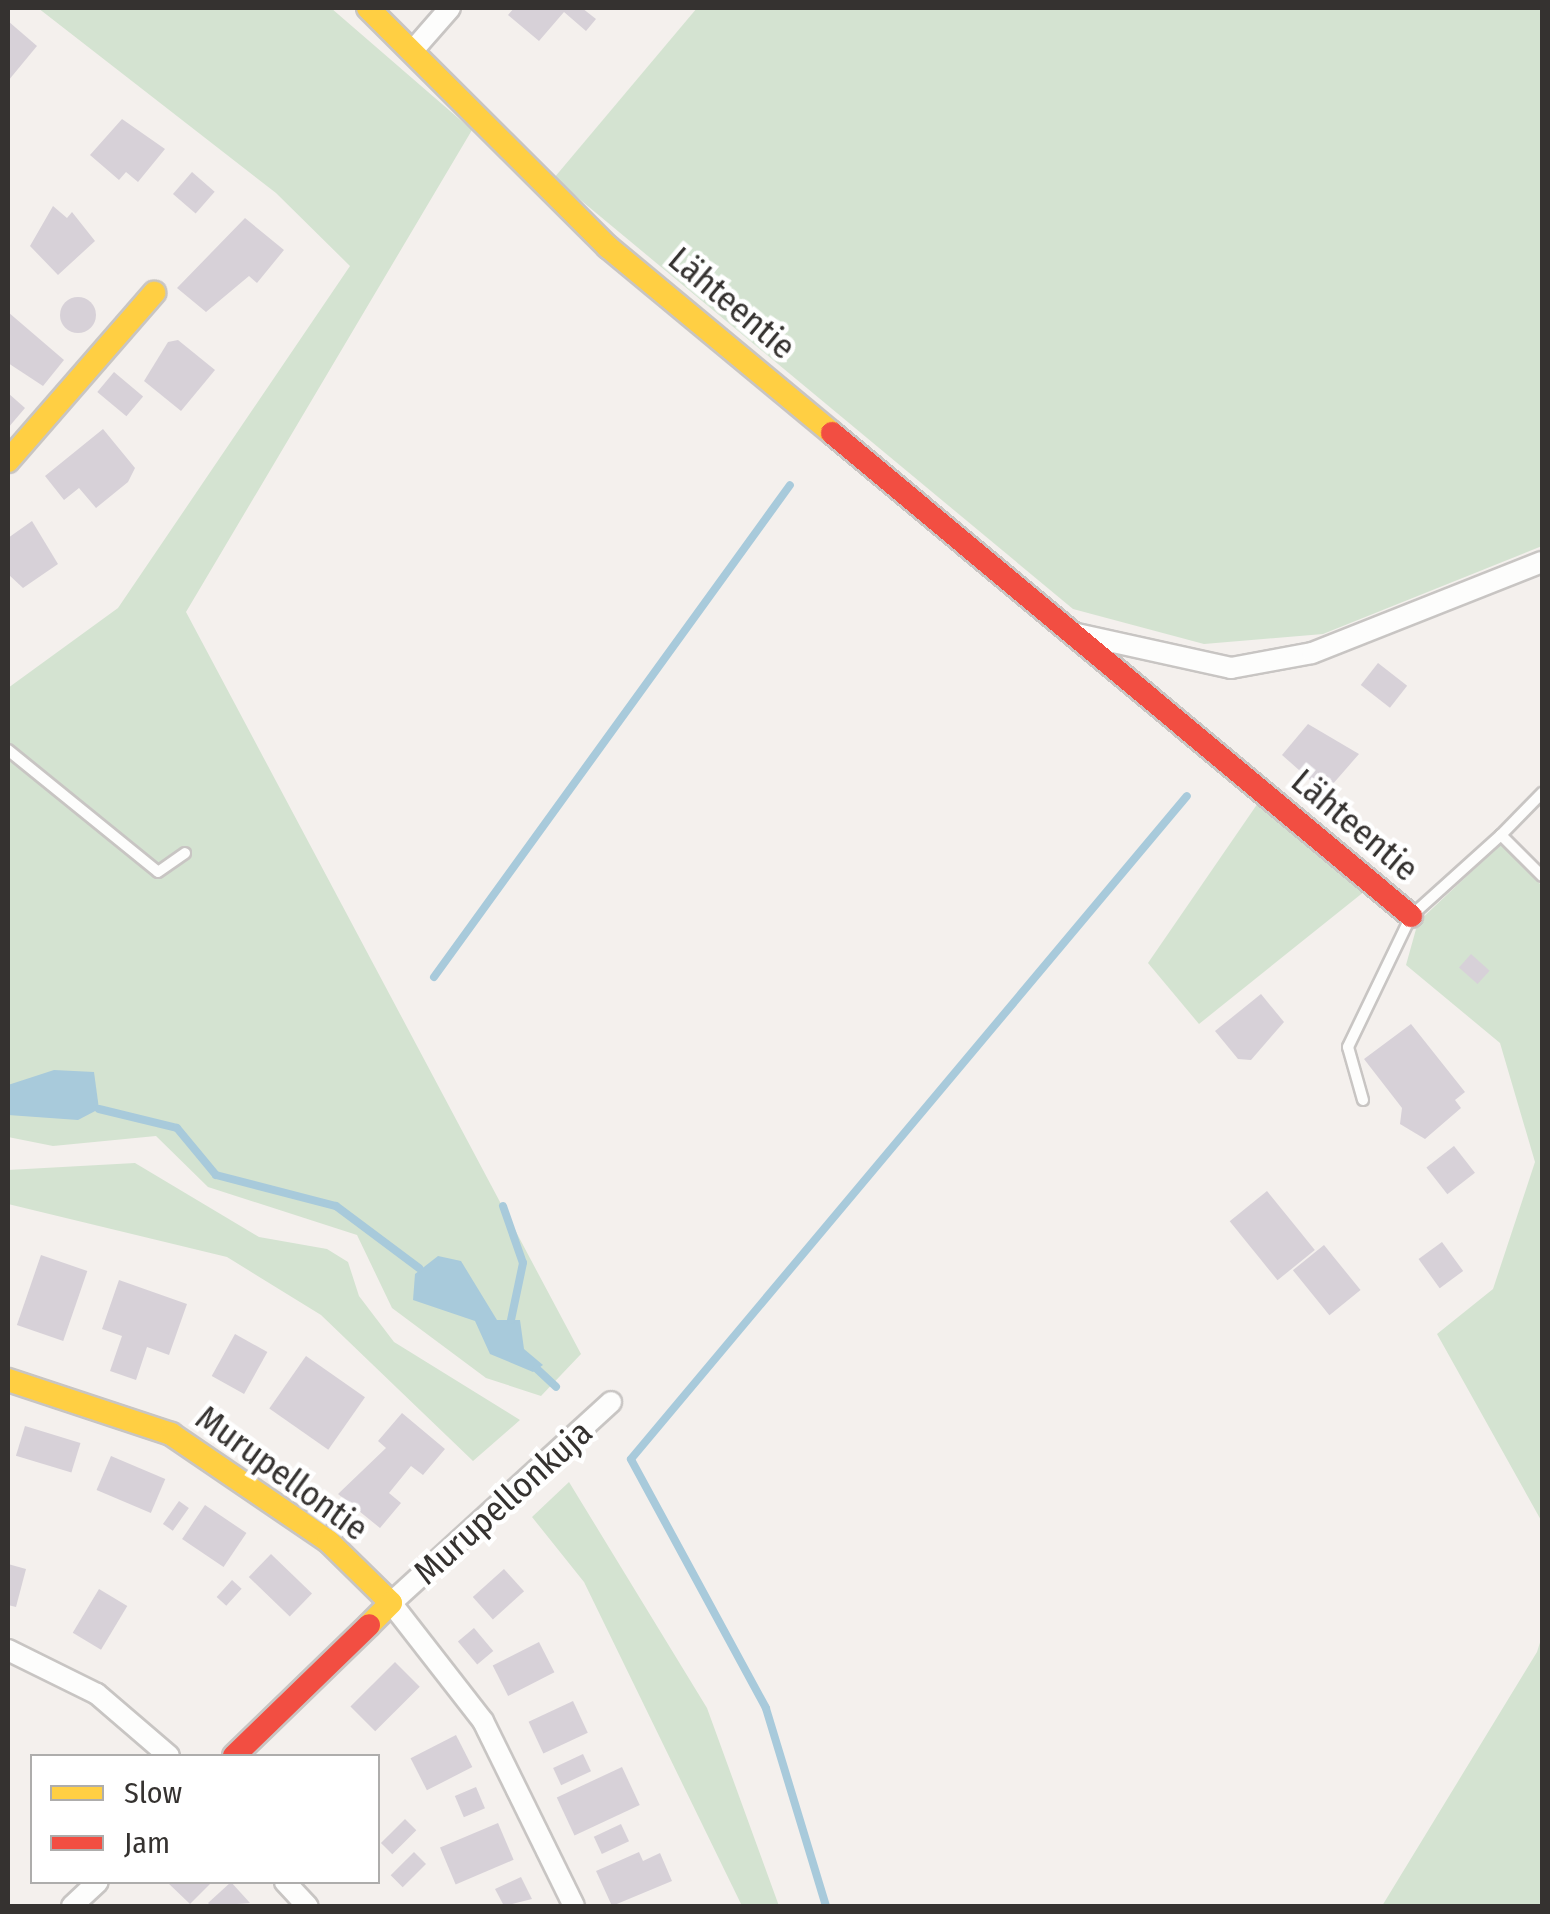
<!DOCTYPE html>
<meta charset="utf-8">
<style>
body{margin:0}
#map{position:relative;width:1550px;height:1914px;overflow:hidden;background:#f4f0ed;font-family:"Fira Sans Condensed",sans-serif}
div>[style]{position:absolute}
.green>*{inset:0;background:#d4e3d1}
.water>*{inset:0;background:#a8cadb}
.stream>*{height:8px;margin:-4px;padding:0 4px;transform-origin:4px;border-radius:4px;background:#a8cadb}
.building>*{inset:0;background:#d7d1d8;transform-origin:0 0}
.round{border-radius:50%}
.roads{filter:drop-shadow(2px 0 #c8c5c3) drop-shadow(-2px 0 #c8c5c3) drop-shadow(0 2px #c8c5c3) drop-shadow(0 -2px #c8c5c3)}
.lane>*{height:10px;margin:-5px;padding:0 5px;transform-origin:5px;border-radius:5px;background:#fdfdfc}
.street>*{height:20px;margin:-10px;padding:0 10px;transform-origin:10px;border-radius:10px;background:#fdfdfc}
.slow>*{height:22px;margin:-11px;padding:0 11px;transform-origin:11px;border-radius:11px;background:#ffcf43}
.jam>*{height:22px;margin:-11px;padding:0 11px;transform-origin:11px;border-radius:11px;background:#f24e42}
span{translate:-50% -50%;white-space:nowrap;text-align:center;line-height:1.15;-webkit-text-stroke:9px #fff;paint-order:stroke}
.street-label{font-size:35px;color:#353230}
.frame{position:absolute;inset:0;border:10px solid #353230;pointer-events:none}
.legend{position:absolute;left:30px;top:1754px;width:350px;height:130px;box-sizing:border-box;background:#fff;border:2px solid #aeadac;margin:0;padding:12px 18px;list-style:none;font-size:30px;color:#353230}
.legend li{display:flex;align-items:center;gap:20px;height:50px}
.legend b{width:50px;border:2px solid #aeadac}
</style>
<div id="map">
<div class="green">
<i style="clip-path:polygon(38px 8px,331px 8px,472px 130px,186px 612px,581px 1354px,541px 1396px,486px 1378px,392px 1308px,357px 1235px,208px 1187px,156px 1136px,53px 1146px,8px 1137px,8px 688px,118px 608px,350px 266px,276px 193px)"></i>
<i style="clip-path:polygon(697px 8px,1542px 8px,1542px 546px,1323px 634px,1204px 644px,1073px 609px,554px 178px)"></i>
<i style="clip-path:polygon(1258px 803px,1365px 891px,1199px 1024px,1148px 963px)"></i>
<i style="clip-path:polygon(1502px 843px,1542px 886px,1542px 1522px,1437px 1334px,1493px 1289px,1535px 1162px,1500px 1043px,1406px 965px,1418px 922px)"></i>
<i style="clip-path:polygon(135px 1163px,259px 1237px,327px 1249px,348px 1262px,359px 1296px,394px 1342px,520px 1420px,473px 1461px,321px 1315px,227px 1257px,8px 1204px,8px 1170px)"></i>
<i style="clip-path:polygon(569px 1482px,707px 1708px,779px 1906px,742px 1906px,584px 1582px,532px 1517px)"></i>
<i style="clip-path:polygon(1542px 1636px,1542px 1906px,1382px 1906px,1537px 1652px)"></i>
</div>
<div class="water">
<i style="clip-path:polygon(54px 1070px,94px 1072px,99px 1109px,78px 1120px,8px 1115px,8px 1085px)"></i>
<i style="clip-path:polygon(438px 1256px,461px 1261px,497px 1320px,520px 1320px,524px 1349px,543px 1365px,533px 1372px,490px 1354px,475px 1321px,413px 1300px,415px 1274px)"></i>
</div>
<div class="stream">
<i style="left:434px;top:977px;width:607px;rotate:-54.11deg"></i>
<i style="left:99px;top:1109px;width:80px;rotate:13.7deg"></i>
<i style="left:177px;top:1128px;width:61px;rotate:50.3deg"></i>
<i style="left:216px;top:1175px;width:124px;rotate:14.5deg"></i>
<i style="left:336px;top:1206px;width:104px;rotate:36.8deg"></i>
<i style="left:503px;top:1206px;width:60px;rotate:70.7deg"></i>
<i style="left:523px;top:1263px;width:58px;rotate:101.9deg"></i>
<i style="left:537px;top:1369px;width:26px;rotate:43deg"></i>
<i style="left:826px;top:1906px;width:207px;rotate:-106.9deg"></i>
<i style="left:766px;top:1708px;width:283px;rotate:-118.5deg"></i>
<i style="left:631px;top:1459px;width:865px;rotate:-50.02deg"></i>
</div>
<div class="building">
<i style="clip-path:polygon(514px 8px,582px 8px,596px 19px,586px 31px,564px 12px,539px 41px,508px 15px)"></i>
<i style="clip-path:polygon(8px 21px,37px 46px,8px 81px)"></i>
<i style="clip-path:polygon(122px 119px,165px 149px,138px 182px,126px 172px,119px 180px,90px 155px)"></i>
<i style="left:192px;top:172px;width:30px;height:29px;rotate:41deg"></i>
<i style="clip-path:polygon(53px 206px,67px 218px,72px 212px,95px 241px,58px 275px,30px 246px)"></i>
<i style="clip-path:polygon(245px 218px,284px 250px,257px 283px,249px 276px,206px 312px,177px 288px)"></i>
<i class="round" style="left:60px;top:297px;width:36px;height:36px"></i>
<i style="clip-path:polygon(8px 312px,64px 360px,43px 386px,8px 363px)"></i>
<i style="clip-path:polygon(178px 340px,215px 370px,181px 411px,144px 381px,168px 342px)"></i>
<i style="left:114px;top:372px;width:38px;height:26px;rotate:40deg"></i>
<i style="clip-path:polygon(8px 393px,25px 408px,8px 428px)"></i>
<i style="clip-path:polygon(103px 429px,135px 468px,128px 482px,96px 508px,79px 488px,64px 500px,45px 476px)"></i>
<i style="clip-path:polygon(32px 521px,58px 564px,23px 588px,8px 574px,8px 538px)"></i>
<i style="left:1378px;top:663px;width:37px;height:28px;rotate:38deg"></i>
<i style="clip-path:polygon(1308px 724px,1359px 754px,1325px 793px,1282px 755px)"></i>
<i style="left:1471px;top:954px;width:25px;height:18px;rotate:42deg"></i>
<i style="clip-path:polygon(1261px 994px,1284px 1022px,1251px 1060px,1238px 1059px,1215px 1031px)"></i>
<i style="clip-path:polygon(1411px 1024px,1465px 1092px,1455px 1100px,1461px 1108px,1425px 1139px,1400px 1124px,1402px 1108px,1364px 1059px)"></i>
<i style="left:1454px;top:1146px;width:34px;height:35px;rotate:52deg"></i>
<i style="left:1267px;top:1191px;width:76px;height:48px;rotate:51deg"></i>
<i style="left:1442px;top:1242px;width:36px;height:29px;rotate:54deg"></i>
<i style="left:1324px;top:1245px;width:58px;height:40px;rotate:51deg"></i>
<i style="left:41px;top:1255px;width:49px;height:74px;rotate:19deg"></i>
<i style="clip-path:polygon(119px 1280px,187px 1304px,169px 1355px,147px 1347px,136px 1380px,110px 1371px,122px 1336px,102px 1329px)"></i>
<i style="left:235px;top:1334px;width:37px;height:48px;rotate:29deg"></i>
<i style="left:306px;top:1356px;width:72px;height:64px;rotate:35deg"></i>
<i style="clip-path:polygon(402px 1413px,445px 1449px,423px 1475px,411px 1466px,389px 1493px,401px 1503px,380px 1528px,338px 1494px,386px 1448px,378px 1441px)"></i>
<i style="left:25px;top:1426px;width:58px;height:31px;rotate:17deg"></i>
<i style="left:111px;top:1456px;width:59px;height:37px;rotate:23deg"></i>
<i style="left:179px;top:1501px;width:12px;height:28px;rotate:35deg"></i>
<i style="left:205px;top:1505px;width:50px;height:41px;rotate:34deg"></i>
<i style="left:271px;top:1554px;width:57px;height:32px;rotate:44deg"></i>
<i style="clip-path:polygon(8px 1564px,26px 1569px,16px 1607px,8px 1605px)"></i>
<i style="left:504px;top:1569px;width:30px;height:42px;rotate:48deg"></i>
<i style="left:232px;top:1580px;width:13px;height:23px;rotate:42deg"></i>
<i style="left:99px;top:1589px;width:33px;height:51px;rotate:31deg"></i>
<i style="left:474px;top:1628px;width:30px;height:21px;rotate:50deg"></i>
<i style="left:539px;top:1642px;width:34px;height:52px;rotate:63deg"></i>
<i style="left:395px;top:1662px;width:35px;height:63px;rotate:45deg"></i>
<i style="left:573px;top:1701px;width:35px;height:49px;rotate:65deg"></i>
<i style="left:456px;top:1735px;width:36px;height:51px;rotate:63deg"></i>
<i style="left:583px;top:1754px;width:19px;height:33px;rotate:65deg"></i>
<i style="left:622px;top:1767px;width:42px;height:72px;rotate:65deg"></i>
<i style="left:476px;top:1787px;width:23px;height:23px;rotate:67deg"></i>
<i style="left:405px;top:1819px;width:16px;height:34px;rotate:45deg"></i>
<i style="left:498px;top:1823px;width:40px;height:63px;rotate:67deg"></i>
<i style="left:621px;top:1824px;width:19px;height:30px;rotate:65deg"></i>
<i style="left:414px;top:1852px;width:17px;height:33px;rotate:45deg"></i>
<i style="clip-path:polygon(639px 1852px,643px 1861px,660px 1853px,672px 1881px,612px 1906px,596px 1871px)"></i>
<i style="clip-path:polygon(521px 1877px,532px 1899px,504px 1906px,495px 1889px)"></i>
<i style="clip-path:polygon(167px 1882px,212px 1882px,190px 1904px)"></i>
<i style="clip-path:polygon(231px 1882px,250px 1903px,211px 1906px,208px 1903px)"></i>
</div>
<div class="roads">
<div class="lane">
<i style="left:8px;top:750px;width:193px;rotate:39.1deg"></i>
<i style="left:158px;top:872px;width:33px;rotate:-35deg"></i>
<i style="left:1501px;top:835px;width:59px;rotate:-45.7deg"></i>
<i style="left:1363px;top:1100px;width:55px;rotate:-105.8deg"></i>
<i style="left:1348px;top:1047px;width:145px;rotate:-64.3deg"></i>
<i style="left:1411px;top:916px;width:121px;rotate:-42deg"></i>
<i style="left:1501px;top:835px;width:58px;rotate:45deg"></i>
</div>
<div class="street">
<i style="left:415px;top:48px;width:53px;rotate:-48.8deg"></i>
<i style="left:1077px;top:634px;width:158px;rotate:12.4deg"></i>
<i style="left:1231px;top:668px;width:82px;rotate:-10.5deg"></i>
<i style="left:1312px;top:653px;width:247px;rotate:-21.6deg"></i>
<i style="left:8px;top:1650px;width:99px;rotate:26.3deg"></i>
<i style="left:97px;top:1694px;width:95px;rotate:40.7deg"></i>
<i style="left:285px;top:1882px;width:33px;rotate:47deg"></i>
<i style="left:72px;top:1906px;width:35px;rotate:-43deg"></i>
<i style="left:574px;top:1906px;width:206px;rotate:-116.2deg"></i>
<i style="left:483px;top:1721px;width:150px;rotate:-127.9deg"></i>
<i style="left:391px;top:1603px;width:298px;rotate:-42.4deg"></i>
</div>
<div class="slow">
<i style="left:368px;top:8px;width:339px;rotate:44.9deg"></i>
<i style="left:608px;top:247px;width:291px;rotate:39.7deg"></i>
<i style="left:8px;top:461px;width:223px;rotate:-49deg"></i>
<i style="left:8px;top:1380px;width:172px;rotate:18.3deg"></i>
<i style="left:171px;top:1434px;width:190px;rotate:34.3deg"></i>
<i style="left:328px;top:1541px;width:88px;rotate:44.5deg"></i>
<i style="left:391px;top:1603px;width:31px;rotate:135deg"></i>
</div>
<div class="jam">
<i style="left:832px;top:433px;width:754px;rotate:39.83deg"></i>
<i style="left:234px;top:1756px;width:188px;rotate:-44.1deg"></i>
</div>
</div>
<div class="street-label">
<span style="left:732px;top:303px;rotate:40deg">Lähteentie</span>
<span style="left:1355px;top:825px;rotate:40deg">Lähteentie</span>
<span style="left:282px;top:1473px;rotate:36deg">Murupellontie</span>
<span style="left:503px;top:1502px;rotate:-42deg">Murupellonkuja</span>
</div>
<div class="frame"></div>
<ul class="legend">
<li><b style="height:12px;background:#ffcf43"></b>Slow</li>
<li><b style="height:12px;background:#f24e42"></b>Jam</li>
</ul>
</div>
